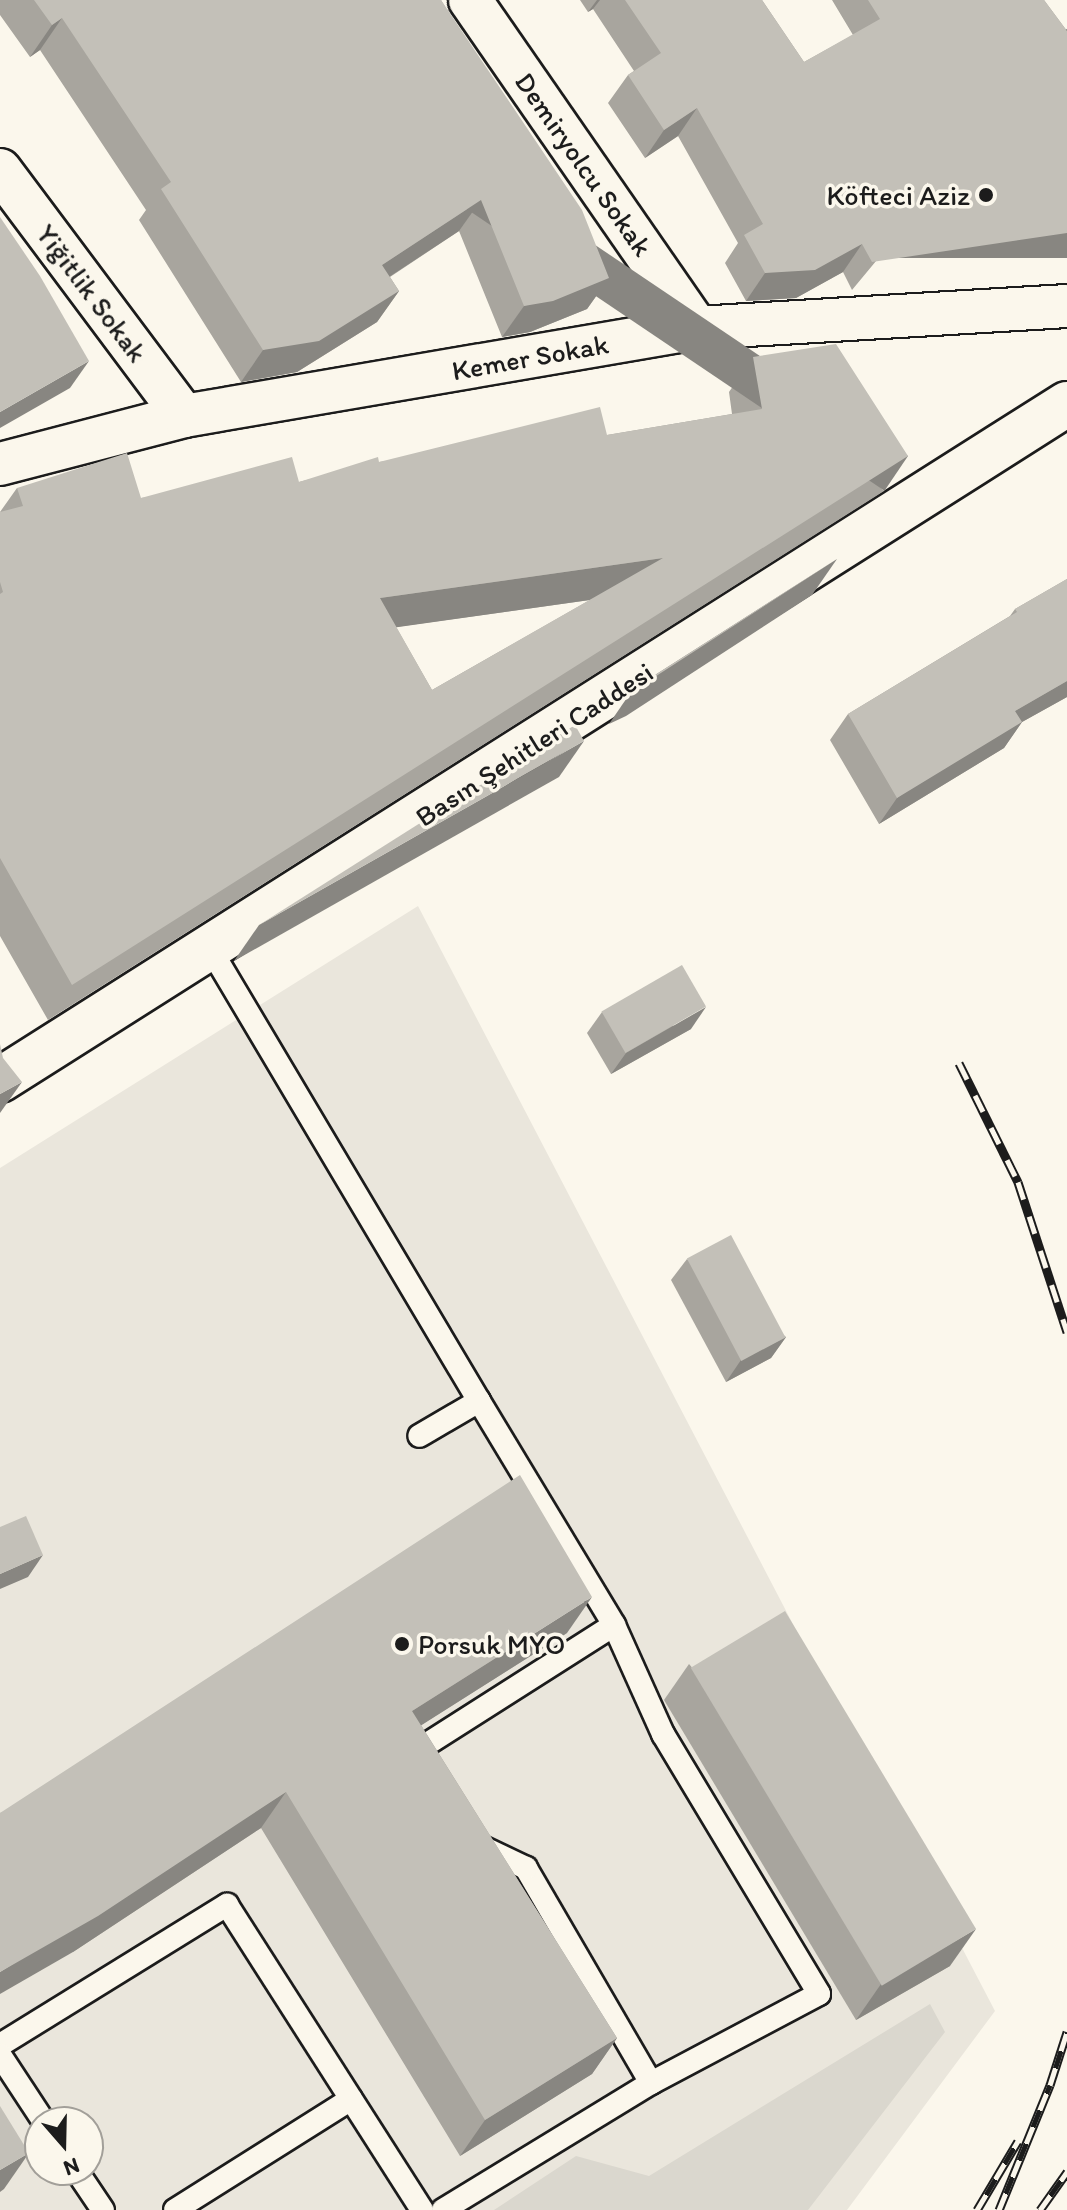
<!DOCTYPE html>
<meta charset="utf-8">
<style>
body{margin:0}
#map{position:relative;width:1067px;height:2210px;overflow:hidden;background:#fbf7ec;font-family:Itim,sans-serif}
div>[style]{position:absolute}
.built>*{inset:0;background:#eae6dc}
.green>*{inset:0;background:#dad7ce}
.roads{filter:drop-shadow(2px 0 #1c1c1c) drop-shadow(-2px 0 #1c1c1c) drop-shadow(0 2px #1c1c1c) drop-shadow(0 -2px #1c1c1c)}
.lane>*{height:22px;margin:-11px;padding:0 11px;transform-origin:11px;border-radius:11px;background:#fbf7ec}
.street>*{height:42px;margin:-21px;padding:0 21px;transform-origin:21px;border-radius:21px;background:#fbf7ec}
.secondary>*{height:44px;margin:-22px;padding:0 22px;transform-origin:22px;border-radius:22px;background:#fbf7ec}
.rail>*{height:9px;margin-top:-4.5px;transform-origin:0;background:repeating-linear-gradient(90deg,#fbf7ec 0 18px,#1c1c1c 0 36px);box-sizing:border-box;border-block:2px solid #1c1c1c}
.wall>*{inset:0;background:#a8a59e}
.shaded-wall>*{inset:0;background:#888681;transform-origin:0 0}
.building>*{inset:0;background:#c3c0b8;transform-origin:0 0}
.dots>*{width:22px;height:22px;translate:-50% -50%;box-sizing:border-box;border:4px solid #fbf7ec;border-radius:50%}
span{translate:-50% -50%;white-space:nowrap;text-align:center;line-height:1.15;-webkit-text-stroke:7px #fbf7ec;paint-order:stroke}
.street-label{font-size:28px;color:#1c1c1c}
.poi-label{font-size:28px;color:#1c1c1c}
.right{translate:-100% -50%;text-align:right}
.left{translate:0 -50%;text-align:left}
.north{position:absolute;left:24px;top:2106px;width:80px;height:80px;box-sizing:border-box;background:#fbf7ec;border:2px solid #a29f99;border-radius:50%;rotate:160deg;font-size:22px;font-weight:700;line-height:32px;text-align:center;color:#1c1c1c}
.north::after{content:'';display:block;margin:auto;width:28px;height:36px;background:#1c1c1c;clip-path:polygon(50% 0,100% 100%,50% 72%,0 100%)}
</style>
<div id="map">
<div class="built">
<i style="clip-path:polygon(evenodd,418px 906px,995px 2011px,847px 2210px,0 2210px,0 1168px,418px 906px,40px 2122px,88px 2122px,88px 2170px,40px 2170px,40px 2122px)"></i>
</div>
<div class="green">
<i style="clip-path:polygon(930px 2004px,945px 2032px,808px 2210px,494px 2210px,576px 2156px,649px 2176px)"></i>
</div>
<div class="roads">
<div class="lane">
<i style="left:211px;top:950px;width:525px;rotate:59.28deg"></i>
<i style="left:479px;top:1401px;width:69px;rotate:149.7deg"></i>
<i style="left:479px;top:1401px;width:262px;rotate:58.9deg"></i>
<i style="left:614px;top:1625px;width:120px;rotate:65.8deg"></i>
<i style="left:663px;top:1734px;width:303px;rotate:59deg"></i>
<i style="left:819px;top:1994px;width:190px;rotate:152.1deg"></i>
<i style="left:416px;top:1758px;width:6px;rotate:-121deg"></i>
<i style="left:413px;top:1753px;width:238px;rotate:-32.5deg"></i>
<i style="left:0;top:2045px;width:267px;rotate:-31.7deg"></i>
<i style="left:227px;top:1905px;width:362px;rotate:57.4deg"></i>
<i style="left:0;top:2055px;width:80px;rotate:56.7deg"></i>
<i style="left:76px;top:2170px;width:48px;rotate:56deg"></i>
<i style="left:175px;top:2210px;width:208px;rotate:-32.2deg"></i>
<i style="left:443px;top:2210px;width:244px;rotate:-31.4deg"></i>
<i style="left:651px;top:2083px;width:249px;rotate:-120.2deg"></i>
<i style="left:526px;top:1868px;width:53px;rotate:-154.4deg"></i>
</div>
<div class="street">
<i style="left:470px;top:0;width:399px;rotate:55.3deg"></i>
<i style="left:1062px;top:0;width:10px;rotate:61deg"></i>
<i style="left:0;top:170px;width:307px;rotate:53.2deg"></i>
<i style="left:0;top:464px;width:190px;rotate:-14.6deg"></i>
<i style="left:184px;top:416px;width:520px;rotate:-9.73deg"></i>
<i style="left:697px;top:328px;width:371px;rotate:-3.4deg"></i>
</div>
<div class="secondary">
<i style="left:0;top:1080px;width:1263px;rotate:-32.36deg"></i>
</div>
</div>
<div class="rail">
<i style="left:959px;top:1063px;width:133px;rotate:63.6deg"></i>
<i style="left:1018px;top:1182px;width:158px;rotate:71.9deg"></i>
<i style="left:977px;top:2210px;width:80px;rotate:-59.3deg"></i>
<i style="left:999px;top:2210px;width:135px;rotate:-67.8deg"></i>
<i style="left:1050px;top:2085px;width:56px;rotate:-72.2deg"></i>
<i style="left:1040px;top:2210px;width:47px;rotate:-54.6deg"></i>
</div>
<div class="wall">
<i style="clip-path:polygon(0 0,441px 0,609px 278px,587px 309px,530px 332px,502px 337px,459px 231px,390px 277px,399px 291px,377px 322px,297px 372px,241px 382px,139px 220px,146px 210px,40px 50px,30px 57px,0 15px)"></i>
<i style="clip-path:polygon(580px 0,762px 0,804px 62px,853px 35px,832px 0,1044px 0,1067px 31px,852px 290px,843px 272px,796px 298px,746px 301px,725px 263px,738px 243px,678px 136px,645px 158px,608px 103px,628px 75px,634px 71px,593px 9px,588px 12px)"></i>
<i style="clip-path:polygon(evenodd,753px 357px,884px 491px,48px 1020px,0 936px,0 512px,17px 488px,141px 498px,299px 482px,379px 462px,607px 435px,732px 414px,729px 392px,753px 357px,590px 600px,432px 690px,396px 627px,512px 611px,590px 600px)"></i>
<i style="clip-path:polygon(1067px 579px,1067px 697px,1022px 722px,1004px 748px,879px 824px,830px 740px,848px 714px,1010px 616px,1015px 609px)"></i>
<i style="clip-path:polygon(602px 1012px,691px 1029px,611px 1074px,587px 1033px)"></i>
<i style="clip-path:polygon(687px 1259px,786px 1337px,771px 1358px,726px 1382px,671px 1280px)"></i>
<i style="clip-path:polygon(567px 1633px,421px 1725px,617px 2038px,592px 2074px,460px 2156px,261px 1828px,73px 1952px,0 1813px)"></i>
<i style="clip-path:polygon(689px 1664px,950px 1966px,856px 2020px,664px 1700px)"></i>
</div>
<div class="shaded-wall">
<i style="clip-path:polygon(597px 0,600px 0,593px 9px,588px 12px)"></i>
<i style="clip-path:polygon(62px 18px,40px 50px,30px 57px,52px 25px)"></i>
<i style="clip-path:polygon(697px 108px,678px 136px,645px 158px,664px 130px)"></i>
<i style="clip-path:polygon(481px 200px,459px 231px,360px 296px,382px 265px)"></i>
<i style="left:1067px;top:233px;width:25px;height:197px;rotate:90deg"></i>
<i style="clip-path:polygon(862px 244px,843px 272px,796px 298px,746px 301px,765px 273px)"></i>
<i style="clip-path:polygon(609px 278px,587px 309px,530px 332px,502px 337px,524px 306px)"></i>
<i style="clip-path:polygon(399px 291px,377px 322px,297px 372px,241px 382px,263px 350px)"></i>
<i style="clip-path:polygon(89px 361px,70px 388px,0 428px,0 412px)"></i>
<i style="left:908px;top:456px;width:42px;height:989px;rotate:124deg"></i>
<i style="clip-path:polygon(663px 558px,639px 593px,356px 633px,380px 598px)"></i>
<i style="clip-path:polygon(837px 559px,812px 595px,626px 716px,609px 724px,633px 689px)"></i>
<i style="clip-path:polygon(1067px 681px,1067px 697px,1022px 722px,1004px 748px,879px 824px,897px 798px,1015px 711px)"></i>
<i style="clip-path:polygon(584px 741px,559px 777px,234px 961px,259px 925px)"></i>
<i style="clip-path:polygon(706px 1007px,691px 1029px,611px 1074px,626px 1053px)"></i>
<i style="clip-path:polygon(22px 1082px,0 1113px,0 1094px)"></i>
<i style="clip-path:polygon(786px 1337px,771px 1358px,726px 1382px,741px 1360px)"></i>
<i style="clip-path:polygon(43px 1555px,28px 1577px,0 1589px,0 1574px)"></i>
<i style="clip-path:polygon(592px 1597px,567px 1633px,387px 1747px,412px 1711px)"></i>
<i style="clip-path:polygon(286px 1792px,261px 1828px,73px 1952px,0 1994px,0 1972px)"></i>
<i style="clip-path:polygon(976px 1929px,950px 1966px,856px 2020px,881px 1984px)"></i>
<i style="clip-path:polygon(617px 2038px,592px 2074px,460px 2156px,485px 2120px)"></i>
<i style="clip-path:polygon(29px 2153px,4px 2189px,0 2192px,0 2170px)"></i>
</div>
<div class="building">
<i style="clip-path:polygon(34px 0,441px 0,582px 210px,609px 278px,553px 301px,524px 306px,481px 200px,382px 265px,399px 291px,319px 341px,263px 350px,161px 189px,171px 182px,62px 18px,52px 25px)"></i>
<i style="clip-path:polygon(625px 0,762px 0,804px 62px,880px 19px,868px 0,1044px 0,1067px 31px,1067px 233px,872px 262px,862px 244px,815px 270px,765px 273px,744px 235px,763px 224px,697px 108px,664px 130px,628px 75px,661px 53px)"></i>
<i style="clip-path:polygon(0 217px,40px 276px,89px 361px,0 412px)"></i>
<i style="clip-path:polygon(evenodd,836px 344px,908px 456px,72px 985px,0 858px,0 594px,3px 592px,0 582px,0 512px,23px 506px,17px 488px,127px 453px,141px 498px,292px 457px,299px 482px,378px 457px,379px 462px,600px 407px,607px 435px,762px 409px,753px 357px,836px 344px,663px 558px,432px 690px,380px 598px,663px 558px)"></i>
<i style="clip-path:polygon(837px 559px,650px 680px,633px 689px)"></i>
<i style="clip-path:polygon(1067px 579px,1067px 681px,1015px 711px,1022px 722px,897px 798px,848px 714px,1017px 612px,1015px 609px)"></i>
<i style="clip-path:polygon(575px 725px,584px 741px,259px 925px)"></i>
<i style="left:682px;top:965px;width:48px;height:93px;rotate:60deg"></i>
<i style="clip-path:polygon(0 1044px,3px 1058px,22px 1082px,0 1094px)"></i>
<i style="left:731px;top:1235px;width:116px;height:50px;rotate:62deg"></i>
<i style="clip-path:polygon(520px 1475px,592px 1597px,412px 1711px,617px 2038px,485px 2120px,286px 1792px,98px 1916px,0 1972px,0 1813px)"></i>
<i style="clip-path:polygon(26px 1516px,43px 1555px,0 1574px,0 1527px)"></i>
<i style="left:785px;top:1611px;width:371px;height:110px;rotate:59deg"></i>
<i style="clip-path:polygon(0 2106px,29px 2153px,0 2170px)"></i>
</div>
<div class="dots">
<i style="left:986px;top:195px;background:#1c1c1c"></i>
<i style="left:402px;top:1644px;background:#1c1c1c"></i>
</div>
<div class="street-label">
<span style="left:584px;top:164px;rotate:55deg">Demiryolcu Sokak</span>
<span style="left:92px;top:293px;rotate:53deg">Yiğitlik Sokak</span>
<span style="left:530px;top:357px;rotate:-10deg">Kemer Sokak</span>
<span style="left:534px;top:744px;rotate:-33deg">Basın Şehitleri Caddesi</span>
</div>
<div class="poi-label">
<span class="right" style="left:970px;top:195px">Köfteci Aziz</span>
<span class="left" style="left:418px;top:1644px">Porsuk MYO</span>
</div>
<div class="north">N</div>
</div>
